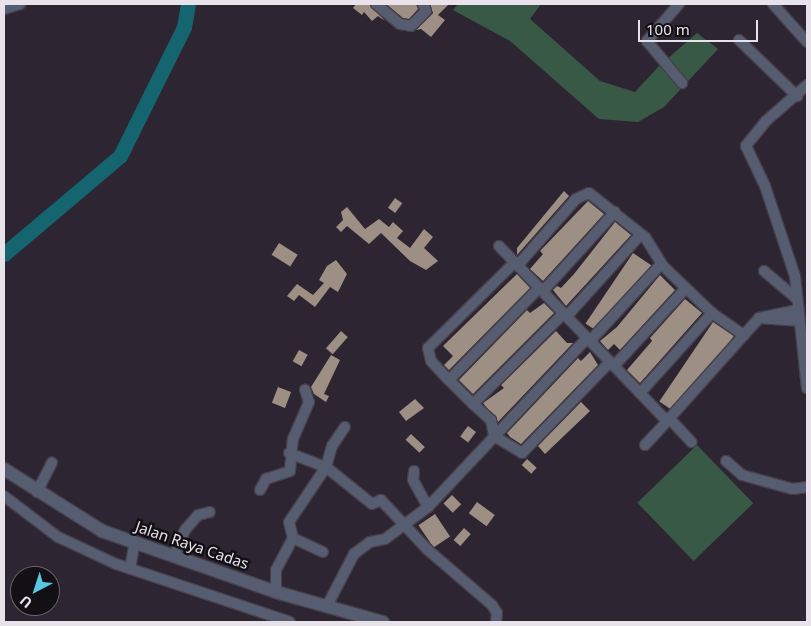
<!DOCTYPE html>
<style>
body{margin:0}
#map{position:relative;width:811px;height:626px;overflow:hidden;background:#2d2531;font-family:"Noto Sans",sans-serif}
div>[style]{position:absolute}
.green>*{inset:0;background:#395947;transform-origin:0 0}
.river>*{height:15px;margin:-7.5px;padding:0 7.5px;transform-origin:7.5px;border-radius:7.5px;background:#14656f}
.building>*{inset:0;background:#9d8f83;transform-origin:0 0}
.roads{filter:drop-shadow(1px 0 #47404b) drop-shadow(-1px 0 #47404b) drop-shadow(0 1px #47404b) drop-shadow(0 -1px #47404b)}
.minor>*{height:10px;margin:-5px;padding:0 5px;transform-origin:5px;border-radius:5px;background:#575d71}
.tertiary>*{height:12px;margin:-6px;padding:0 6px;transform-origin:6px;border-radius:6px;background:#575d71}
span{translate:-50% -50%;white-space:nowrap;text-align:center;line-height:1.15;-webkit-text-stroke:5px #131015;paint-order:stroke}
.street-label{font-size:15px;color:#e8e3eb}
.frame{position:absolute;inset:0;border:5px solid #e8e3eb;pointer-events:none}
.north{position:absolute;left:10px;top:566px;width:50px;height:50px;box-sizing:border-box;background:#131015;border:1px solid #68646b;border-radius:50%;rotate:220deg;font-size:14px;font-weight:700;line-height:20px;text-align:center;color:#e8e3eb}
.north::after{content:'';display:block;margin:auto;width:18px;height:22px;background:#5ac8e5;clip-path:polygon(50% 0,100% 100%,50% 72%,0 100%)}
.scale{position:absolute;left:638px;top:20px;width:120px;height:22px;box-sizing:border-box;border:2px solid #e8e3eb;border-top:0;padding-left:6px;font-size:15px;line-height:18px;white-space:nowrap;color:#e8e3eb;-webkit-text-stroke:4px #131015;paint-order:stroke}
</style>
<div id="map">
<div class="green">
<i style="clip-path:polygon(458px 4px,541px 4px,530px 19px,600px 81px,635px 92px,659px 66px,697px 33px,718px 49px,664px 107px,638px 122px,599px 119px,510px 41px,453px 10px)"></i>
<i style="left:697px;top:445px;width:81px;height:83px;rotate:46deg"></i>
</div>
<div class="river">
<i style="left:4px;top:254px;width:152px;rotate:-40.2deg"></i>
<i style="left:120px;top:156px;width:144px;rotate:-63.6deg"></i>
<i style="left:184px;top:27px;width:23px;rotate:-80deg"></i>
</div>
<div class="building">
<i style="clip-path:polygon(356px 4px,369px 4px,385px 21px,378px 16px,372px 21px,364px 12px,362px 15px,353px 8px)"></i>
<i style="clip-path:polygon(386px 4px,416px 4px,418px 9px,409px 19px,403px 18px)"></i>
<i style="clip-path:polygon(430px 4px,449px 4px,438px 15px,445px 20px,431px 37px,421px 29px,416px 30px,433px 13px)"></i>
<i style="clip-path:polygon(564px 191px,569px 196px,517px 255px,517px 248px)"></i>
<i style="left:395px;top:198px;width:9px;height:12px;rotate:36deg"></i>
<i style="clip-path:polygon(588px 201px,604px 214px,543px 281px,530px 269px,543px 254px,540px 251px)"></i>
<i style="clip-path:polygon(347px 207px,365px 229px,379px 219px,389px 227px,393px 222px,403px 231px,397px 238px,410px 248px,424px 229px,433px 237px,424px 248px,438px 261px,426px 270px,410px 261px,381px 233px,369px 244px,347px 226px,341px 232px,336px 227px,343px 220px,341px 212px)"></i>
<i style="clip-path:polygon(615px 222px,631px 235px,566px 306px,553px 290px,557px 286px,561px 288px,574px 274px)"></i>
<i style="left:279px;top:243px;width:22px;height:14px;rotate:32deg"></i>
<i style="left:633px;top:253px;width:22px;height:85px;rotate:34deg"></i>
<i style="clip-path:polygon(336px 260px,347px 274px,338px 292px,330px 287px,315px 307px,299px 295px,294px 301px,287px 296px,297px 284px,313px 295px,324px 283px,319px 280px,327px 266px)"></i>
<i style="clip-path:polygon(517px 274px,530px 288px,449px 370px,444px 365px,453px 356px,443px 346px)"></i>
<i style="clip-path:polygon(660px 275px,675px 290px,620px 350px,614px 344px,608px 350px,600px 341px,617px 327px)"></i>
<i style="clip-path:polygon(685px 299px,702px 313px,640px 383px,627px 370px,652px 341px,650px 338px)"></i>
<i style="clip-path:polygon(544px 303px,554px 313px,473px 394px,459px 380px,527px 310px,530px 313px)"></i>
<i style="left:713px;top:322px;width:25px;height:96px;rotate:34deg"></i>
<i style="left:341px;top:331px;width:9px;height:23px;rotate:41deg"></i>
<i style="clip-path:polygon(556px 331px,567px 343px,573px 343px,498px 422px,483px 403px,504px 388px,501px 385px)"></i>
<i style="left:299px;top:350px;width:10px;height:13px;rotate:29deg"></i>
<i style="clip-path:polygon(590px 352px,598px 365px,521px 444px,510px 437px,507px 433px,578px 358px,581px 361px)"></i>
<i style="clip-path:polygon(331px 355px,340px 360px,324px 394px,329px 396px,326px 402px,314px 394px,311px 387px)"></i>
<i style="left:278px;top:387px;width:14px;height:17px;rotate:21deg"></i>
<i style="clip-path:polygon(415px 399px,424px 408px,406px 421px,399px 412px)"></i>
<i style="clip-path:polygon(581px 402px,590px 411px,545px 454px,538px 446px)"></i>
<i style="left:468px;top:426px;width:10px;height:13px;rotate:37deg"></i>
<i style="left:411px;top:434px;width:19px;height:8px;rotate:43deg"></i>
<i style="left:527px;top:459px;width:13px;height:8px;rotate:42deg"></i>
<i style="left:452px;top:495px;width:13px;height:12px;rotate:45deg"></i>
<i style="left:477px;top:502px;width:22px;height:14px;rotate:36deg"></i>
<i style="left:435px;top:514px;width:27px;height:20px;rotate:56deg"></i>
<i style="left:464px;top:528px;width:9px;height:16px;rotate:41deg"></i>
</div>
<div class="roads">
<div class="minor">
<i style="left:376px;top:4px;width:31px;rotate:40deg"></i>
<i style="left:400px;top:24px;width:11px;rotate:10deg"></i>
<i style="left:411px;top:26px;width:21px;rotate:-45deg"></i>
<i style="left:426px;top:11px;width:8px;rotate:-113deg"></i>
<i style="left:679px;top:4px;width:49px;rotate:130.9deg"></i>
<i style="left:647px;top:41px;width:55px;rotate:50.2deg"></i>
<i style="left:773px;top:4px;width:51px;rotate:48.2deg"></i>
<i style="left:4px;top:9px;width:17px;rotate:-17deg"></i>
<i style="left:739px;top:40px;width:81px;rotate:44deg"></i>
<i style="left:807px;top:85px;width:55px;rotate:138.7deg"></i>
<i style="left:766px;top:121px;width:32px;rotate:129deg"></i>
<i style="left:746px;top:146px;width:44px;rotate:64.6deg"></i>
<i style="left:765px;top:186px;width:95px;rotate:71.6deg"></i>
<i style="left:795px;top:276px;width:113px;rotate:83.9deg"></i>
<i style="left:499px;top:246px;width:243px;rotate:46.2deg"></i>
<i style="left:667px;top:421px;width:138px;rotate:-48.2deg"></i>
<i style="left:759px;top:318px;width:38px;rotate:-12deg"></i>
<i style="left:515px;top:262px;width:122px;rotate:135.3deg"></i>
<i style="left:428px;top:348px;width:13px;rotate:77deg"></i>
<i style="left:431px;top:361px;width:26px;rotate:47deg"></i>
<i style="left:449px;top:380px;width:34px;rotate:45deg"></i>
<i style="left:473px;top:404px;width:129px;rotate:-45deg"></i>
<i style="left:518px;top:265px;width:88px;rotate:-48.7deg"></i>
<i style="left:576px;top:199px;width:14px;rotate:-25deg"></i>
<i style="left:589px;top:193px;width:71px;rotate:38.2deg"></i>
<i style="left:645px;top:237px;width:34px;rotate:58deg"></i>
<i style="left:663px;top:266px;width:68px;rotate:43.8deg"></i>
<i style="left:764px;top:271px;width:42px;rotate:40.2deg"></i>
<i style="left:543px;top:291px;width:107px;rotate:-47.7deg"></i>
<i style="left:567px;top:316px;width:110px;rotate:-47.9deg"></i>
<i style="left:759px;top:318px;width:39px;rotate:4deg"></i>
<i style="left:590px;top:341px;width:105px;rotate:-47.3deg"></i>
<i style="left:614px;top:366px;width:106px;rotate:-47.3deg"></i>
<i style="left:449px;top:380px;width:129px;rotate:-45.6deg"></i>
<i style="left:640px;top:393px;width:108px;rotate:-48deg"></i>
<i style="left:712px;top:313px;width:39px;rotate:35deg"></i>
<i style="left:473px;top:404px;width:24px;rotate:42deg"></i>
<i style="left:491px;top:420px;width:16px;rotate:79deg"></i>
<i style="left:669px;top:418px;width:33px;rotate:47deg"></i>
<i style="left:494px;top:436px;width:33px;rotate:31deg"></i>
<i style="left:522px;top:453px;width:127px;rotate:-46deg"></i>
<i style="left:645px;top:445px;width:33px;rotate:-47deg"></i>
<i style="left:289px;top:453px;width:40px;rotate:21deg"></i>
<i style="left:326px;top:467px;width:59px;rotate:38.8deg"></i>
<i style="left:372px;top:504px;width:10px;rotate:-24deg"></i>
<i style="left:381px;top:500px;width:69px;rotate:46.8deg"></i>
<i style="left:428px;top:550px;width:84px;rotate:40.7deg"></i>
<i style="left:492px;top:605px;width:9px;rotate:58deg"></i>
<i style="left:497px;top:613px;width:9px;rotate:96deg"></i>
<i style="left:726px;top:461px;width:21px;rotate:41deg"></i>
<i style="left:742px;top:475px;width:53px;rotate:15.4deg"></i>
<i style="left:793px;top:489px;width:14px;rotate:-8deg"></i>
<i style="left:414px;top:471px;width:9px;rotate:96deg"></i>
<i style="left:413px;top:480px;width:31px;rotate:61deg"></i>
<i style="left:260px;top:490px;width:13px;rotate:-61deg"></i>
<i style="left:266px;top:479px;width:25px;rotate:-18deg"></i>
<i style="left:290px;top:471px;width:32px;rotate:-85deg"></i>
<i style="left:293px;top:439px;width:40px;rotate:-66.6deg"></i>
<i style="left:309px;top:402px;width:13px;rotate:-108deg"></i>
<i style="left:37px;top:492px;width:33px;rotate:-63deg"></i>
<i style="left:4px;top:496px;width:68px;rotate:37.2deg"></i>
<i style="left:58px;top:537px;width:64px;rotate:25deg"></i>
<i style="left:116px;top:564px;width:183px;rotate:18.4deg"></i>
<i style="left:293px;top:538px;width:33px;rotate:25deg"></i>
<i style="left:174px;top:556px;width:28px;rotate:-67deg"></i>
<i style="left:185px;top:530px;width:20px;rotate:-49deg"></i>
<i style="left:198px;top:515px;width:12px;rotate:-14deg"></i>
<i style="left:130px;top:569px;width:27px;rotate:-80deg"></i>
<i style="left:276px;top:592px;width:22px;rotate:-90deg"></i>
<i style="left:276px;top:570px;width:36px;rotate:-62deg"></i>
<i style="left:293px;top:538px;width:16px;rotate:-104deg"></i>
<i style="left:289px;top:522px;width:66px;rotate:-56.1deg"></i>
<i style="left:326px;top:467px;width:22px;rotate:-74deg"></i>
<i style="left:332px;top:446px;width:23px;rotate:-56deg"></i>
<i style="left:327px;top:606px;width:59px;rotate:-62.6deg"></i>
<i style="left:354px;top:554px;width:20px;rotate:-37deg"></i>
<i style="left:370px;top:542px;width:15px;rotate:-11deg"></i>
<i style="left:385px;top:539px;width:54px;rotate:-36.7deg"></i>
<i style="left:428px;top:507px;width:232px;rotate:-46.7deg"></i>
</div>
<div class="tertiary">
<i style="left:4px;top:469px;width:116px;rotate:32.3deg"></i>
<i style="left:102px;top:531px;width:184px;rotate:19.3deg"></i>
<i style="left:276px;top:592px;width:111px;rotate:15.7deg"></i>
</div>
</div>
<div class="street-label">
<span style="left:192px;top:545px;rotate:19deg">Jalan Raya Cadas</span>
</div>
<div class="frame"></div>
<div class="north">U</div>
<div class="scale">100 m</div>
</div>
